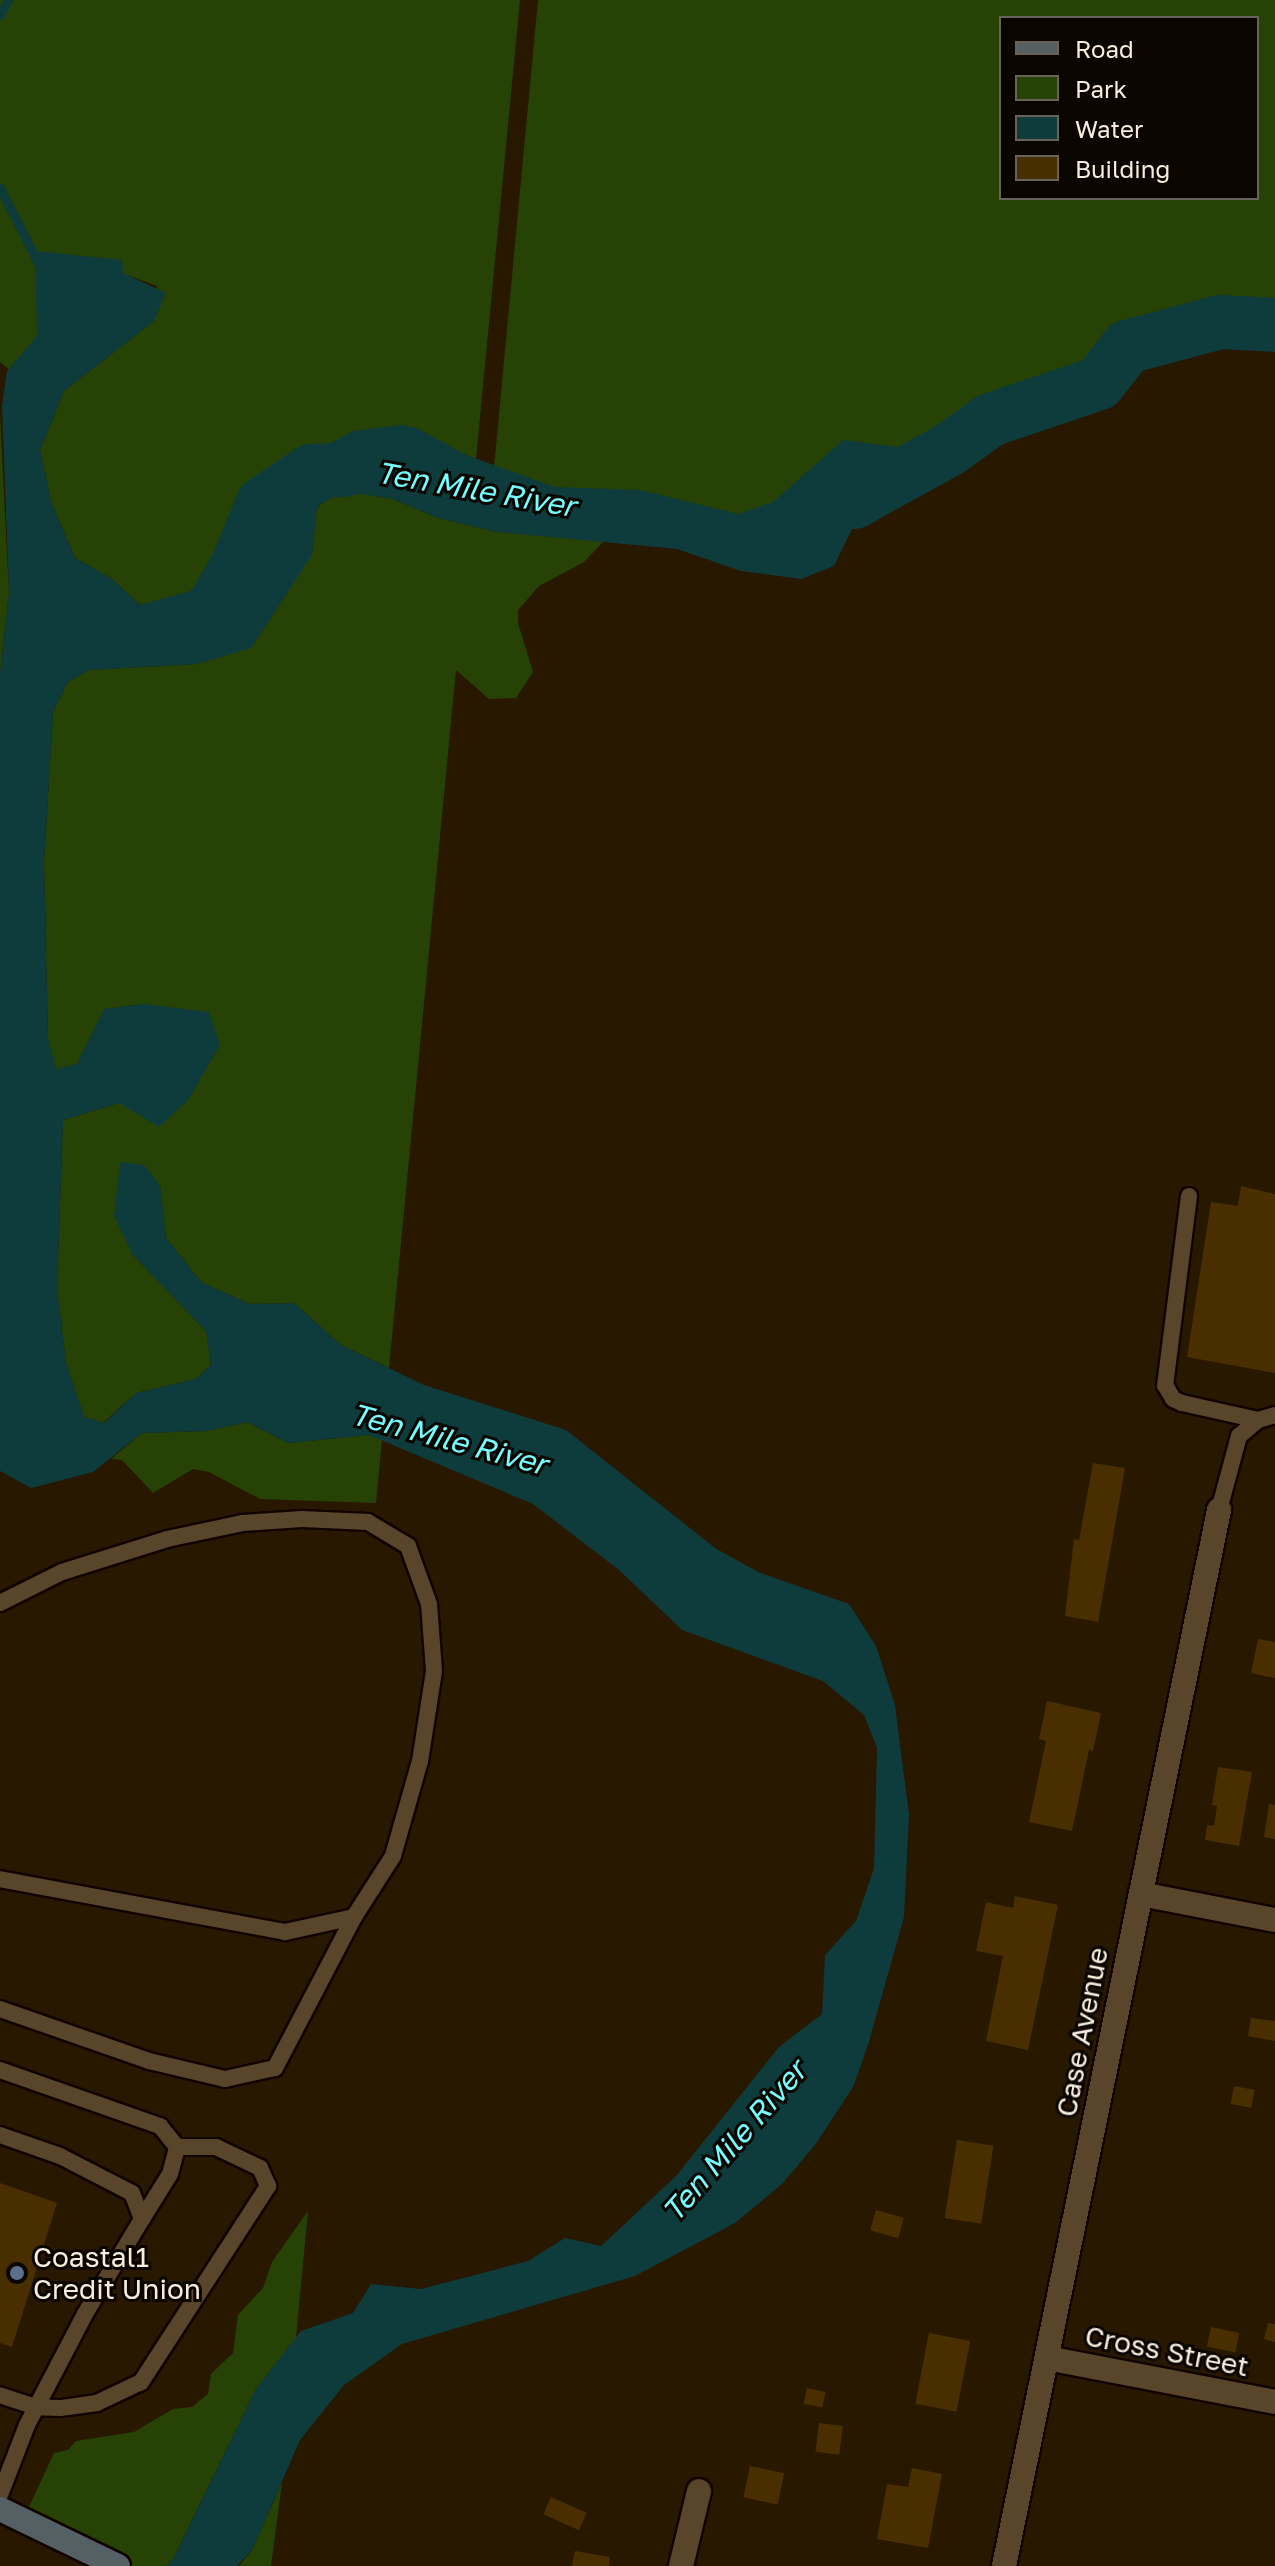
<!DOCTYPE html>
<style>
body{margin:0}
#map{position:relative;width:1275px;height:2566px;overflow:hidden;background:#281800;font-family:"Golos Text",sans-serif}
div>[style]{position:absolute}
.green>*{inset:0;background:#264305}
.water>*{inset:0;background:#0e3b3c}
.stream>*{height:9px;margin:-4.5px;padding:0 4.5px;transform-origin:4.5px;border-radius:4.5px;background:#0e3b3c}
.river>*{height:54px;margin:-27px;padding:0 27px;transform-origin:27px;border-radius:27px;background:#0e3b3c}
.building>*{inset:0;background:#492f00;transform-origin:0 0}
.roads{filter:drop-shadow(2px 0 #100300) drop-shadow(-2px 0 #100300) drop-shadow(0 2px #100300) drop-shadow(0 -2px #100300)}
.lane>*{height:16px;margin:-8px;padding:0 8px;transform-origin:8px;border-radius:8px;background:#59462a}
.street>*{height:24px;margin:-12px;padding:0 12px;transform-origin:12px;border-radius:12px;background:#59462a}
.secondary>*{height:24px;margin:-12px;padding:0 12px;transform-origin:12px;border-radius:12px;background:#546064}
.dots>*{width:22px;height:22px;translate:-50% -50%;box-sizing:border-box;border:4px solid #0b0500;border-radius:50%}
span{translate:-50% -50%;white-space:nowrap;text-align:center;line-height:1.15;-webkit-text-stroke:6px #0b0500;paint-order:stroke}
.street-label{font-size:28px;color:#f8eddd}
.poi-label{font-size:28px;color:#f8eddd}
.left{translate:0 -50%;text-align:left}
.water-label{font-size:30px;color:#75fdff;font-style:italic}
.legend{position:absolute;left:999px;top:16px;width:260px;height:184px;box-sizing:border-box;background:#0b0500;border:2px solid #6a6258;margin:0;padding:10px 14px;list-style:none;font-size:24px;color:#f8eddd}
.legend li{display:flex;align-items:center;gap:16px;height:40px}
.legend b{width:40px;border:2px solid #6a6258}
</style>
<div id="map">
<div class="green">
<i style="clip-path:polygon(0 0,520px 0,476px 459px,466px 455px,298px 461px,242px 550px,208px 586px,179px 596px,140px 605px,112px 579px,75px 558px,51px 502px,40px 450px,64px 391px,154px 321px,157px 286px,122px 273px,122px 260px,37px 337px,9px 369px,0 362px)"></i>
<i style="clip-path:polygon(evenodd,538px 0,1275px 0,1275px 325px,1220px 322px,1127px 347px,1099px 383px,990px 420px,950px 449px,883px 489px,810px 523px,492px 489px,538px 0,1001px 18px,1257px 18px,1257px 198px,1001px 198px,1001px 18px)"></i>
<i style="clip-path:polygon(0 414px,9px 593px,0 674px)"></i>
<i style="clip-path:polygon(342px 491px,393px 499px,438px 518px,497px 532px,604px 541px,584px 562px,539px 586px,518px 610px,518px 623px,533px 672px,516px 698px,489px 699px,456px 670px,389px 1368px,341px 1345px,294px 1303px,250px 1304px,202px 1283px,166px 1238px,160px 1185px,132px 1254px,206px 1331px,211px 1365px,196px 1379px,136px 1393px,103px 1423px,84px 1417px,66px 1363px,57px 1288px,63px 1120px,119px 1103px,144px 1004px,105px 1009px,77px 1064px,56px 1070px,48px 1038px,44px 862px,53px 712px,68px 682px,89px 670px,197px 664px,312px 555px,317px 507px)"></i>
<i style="clip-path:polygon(247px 1422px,288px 1443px,369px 1435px,382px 1440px,376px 1503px,260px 1499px,209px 1472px,193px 1469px,153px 1493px,122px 1460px,111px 1459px,142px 1433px,207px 1431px)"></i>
<i style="clip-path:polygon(308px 2211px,296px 2338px,256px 2389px,173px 2559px,166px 2566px,109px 2566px,22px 2522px,54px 2453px,68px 2450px,76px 2441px,134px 2432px,173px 2409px,192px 2407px,208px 2394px,211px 2374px,233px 2353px,238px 2315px,263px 2288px,272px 2262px)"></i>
<i style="clip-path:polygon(282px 2482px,271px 2566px,239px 2566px,252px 2550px)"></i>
</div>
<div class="water">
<i style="clip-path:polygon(35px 251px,122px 260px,123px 273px,166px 293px,154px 321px,64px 391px,40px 450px,51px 502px,75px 558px,112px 579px,140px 605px,208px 586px,242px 550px,298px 461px,353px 431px,401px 425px,417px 428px,466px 455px,555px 487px,640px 490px,738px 514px,773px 502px,843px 440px,914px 449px,919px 467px,907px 503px,854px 525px,834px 566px,801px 579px,741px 571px,677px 549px,497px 532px,438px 518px,393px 499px,342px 491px,317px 507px,312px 555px,251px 648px,197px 664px,89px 670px,68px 682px,53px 712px,44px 862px,48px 1038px,56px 1069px,77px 1064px,104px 1009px,144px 1004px,209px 1012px,220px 1045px,188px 1100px,159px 1127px,119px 1103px,63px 1120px,57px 1288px,66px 1363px,84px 1417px,104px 1423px,136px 1393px,196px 1379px,211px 1365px,206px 1331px,132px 1254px,114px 1216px,120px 1162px,144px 1165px,160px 1185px,166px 1238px,202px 1283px,250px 1304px,294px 1303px,341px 1345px,424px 1385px,566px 1430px,715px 1548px,758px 1572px,849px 1604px,876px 1646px,895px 1705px,909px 1815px,904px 1917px,868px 2045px,853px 2087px,815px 2145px,782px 2184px,735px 2223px,635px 2276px,402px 2344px,344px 2385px,300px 2440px,252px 2550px,237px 2566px,166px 2566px,173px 2559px,256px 2389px,301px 2331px,353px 2313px,371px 2284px,421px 2289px,528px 2261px,565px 2238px,601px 2246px,676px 2176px,779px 2047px,822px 2014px,825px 1955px,856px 1921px,874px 1868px,877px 1748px,864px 1715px,823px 1681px,682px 1630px,619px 1570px,533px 1504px,369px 1435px,288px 1443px,247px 1422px,207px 1431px,142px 1433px,93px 1472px,31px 1488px,0 1471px,0 674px,9px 593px,2px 406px,7px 371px,37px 336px)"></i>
</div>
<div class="stream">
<i style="left:0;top:15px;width:17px;rotate:-62deg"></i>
<i style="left:0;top:188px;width:89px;rotate:63.1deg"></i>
</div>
<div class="river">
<i style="left:854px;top:502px;width:110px;rotate:-28.9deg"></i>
<i style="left:950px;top:449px;width:49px;rotate:-35.9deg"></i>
<i style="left:990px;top:420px;width:115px;rotate:-18.7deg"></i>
<i style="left:1099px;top:383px;width:46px;rotate:-52.1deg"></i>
<i style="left:1127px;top:347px;width:96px;rotate:-15deg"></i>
<i style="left:1220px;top:322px;width:55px;rotate:3.1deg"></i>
<i style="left:213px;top:607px;width:48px;rotate:-59.7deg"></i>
<i style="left:237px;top:566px;width:68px;rotate:-67.6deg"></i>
<i style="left:263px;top:503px;width:58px;rotate:-33.7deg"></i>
<i style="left:311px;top:471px;width:34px;rotate:-2deg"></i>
</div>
<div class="building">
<i style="clip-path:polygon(1241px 1186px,1275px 1194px,1275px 1373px,1187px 1357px,1211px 1202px,1238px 1206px)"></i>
<i style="clip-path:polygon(1093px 1463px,1125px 1468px,1098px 1622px,1065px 1616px,1074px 1539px,1079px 1540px)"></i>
<i style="clip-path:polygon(1258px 1639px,1275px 1642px,1275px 1678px,1251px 1673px)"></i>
<i style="clip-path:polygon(1047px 1701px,1101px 1713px,1093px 1751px,1089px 1750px,1072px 1831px,1029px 1822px,1046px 1741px,1039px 1739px)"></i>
<i style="clip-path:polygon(1218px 1767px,1252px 1772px,1239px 1846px,1205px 1840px,1207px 1825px,1214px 1826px,1217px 1806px,1212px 1805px)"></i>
<i style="clip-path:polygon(1269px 1804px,1275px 1805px,1275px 1839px,1264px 1837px)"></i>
<i style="clip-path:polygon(1015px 1896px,1058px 1905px,1028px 2050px,986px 2041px,1003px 1956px,976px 1951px,986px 1902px,1013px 1908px)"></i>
<i style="clip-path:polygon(1251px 2018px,1275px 2021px,1275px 2041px,1248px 2036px)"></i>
<i style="left:1234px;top:2086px;width:21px;height:18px;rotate:11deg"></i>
<i style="left:957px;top:2140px;width:37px;height:79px;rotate:9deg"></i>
<i style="clip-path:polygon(0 2183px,57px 2203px,12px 2347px,0 2343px)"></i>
<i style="left:876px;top:2210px;width:29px;height:21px;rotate:16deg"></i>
<i style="clip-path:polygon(1268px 2323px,1275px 2324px,1275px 2342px,1264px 2339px)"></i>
<i style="left:1211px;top:2327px;width:29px;height:20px;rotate:12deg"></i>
<i style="left:929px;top:2333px;width:42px;height:72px;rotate:11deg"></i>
<i style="left:807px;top:2388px;width:19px;height:16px;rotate:12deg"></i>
<i style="left:819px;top:2423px;width:24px;height:29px;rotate:7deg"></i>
<i style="left:750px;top:2466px;width:35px;height:32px;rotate:12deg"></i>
<i style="clip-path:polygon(912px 2468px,942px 2474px,928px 2548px,877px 2539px,887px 2484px,908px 2487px)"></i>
<i style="left:551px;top:2497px;width:39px;height:19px;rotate:24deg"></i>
<i style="clip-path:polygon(575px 2551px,610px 2557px,609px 2566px,572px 2566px)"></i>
</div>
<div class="roads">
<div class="lane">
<i style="left:1189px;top:1196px;width:191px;rotate:97.2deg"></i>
<i style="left:1165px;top:1385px;width:16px;rotate:60deg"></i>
<i style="left:1173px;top:1399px;width:10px;rotate:24deg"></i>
<i style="left:1182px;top:1403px;width:78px;rotate:12.6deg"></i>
<i style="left:1219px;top:1510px;width:77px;rotate:-74.9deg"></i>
<i style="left:1239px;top:1436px;width:25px;rotate:-40deg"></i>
<i style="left:1258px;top:1420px;width:18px;rotate:-16deg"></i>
<i style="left:0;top:1603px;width:69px;rotate:-26.6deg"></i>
<i style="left:62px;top:1572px;width:110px;rotate:-17.4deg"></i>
<i style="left:167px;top:1539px;width:78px;rotate:-11.9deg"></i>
<i style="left:243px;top:1523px;width:59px;rotate:-3.9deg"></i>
<i style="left:302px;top:1519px;width:66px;rotate:2.6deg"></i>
<i style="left:368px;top:1522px;width:47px;rotate:31deg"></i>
<i style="left:408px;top:1546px;width:62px;rotate:70.1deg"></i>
<i style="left:429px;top:1604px;width:67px;rotate:85.7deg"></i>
<i style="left:434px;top:1671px;width:91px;rotate:98.8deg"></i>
<i style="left:420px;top:1761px;width:99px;rotate:105.9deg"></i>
<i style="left:393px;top:1856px;width:72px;rotate:122.6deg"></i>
<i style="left:354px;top:1917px;width:71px;rotate:167.7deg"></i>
<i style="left:285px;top:1932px;width:290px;rotate:-169.5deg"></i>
<i style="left:0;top:2009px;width:158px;rotate:19.2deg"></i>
<i style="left:149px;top:2061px;width:78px;rotate:13.3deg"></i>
<i style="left:225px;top:2079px;width:51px;rotate:-12.4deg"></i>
<i style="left:275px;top:2068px;width:170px;rotate:-62.4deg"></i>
<i style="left:0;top:2070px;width:170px;rotate:19.3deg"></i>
<i style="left:160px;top:2126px;width:27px;rotate:51deg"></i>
<i style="left:177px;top:2147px;width:39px"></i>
<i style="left:216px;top:2147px;width:49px;rotate:25.5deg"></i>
<i style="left:260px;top:2168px;width:20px;rotate:66deg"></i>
<i style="left:268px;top:2186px;width:234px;rotate:122.9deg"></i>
<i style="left:141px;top:2382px;width:49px;rotate:154.5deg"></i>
<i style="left:97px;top:2403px;width:37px;rotate:172deg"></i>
<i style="left:60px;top:2408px;width:24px;rotate:-178deg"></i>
<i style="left:36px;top:2407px;width:38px;rotate:-162deg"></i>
<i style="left:0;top:2135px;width:64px;rotate:19.3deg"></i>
<i style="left:60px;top:2156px;width:81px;rotate:27.2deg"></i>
<i style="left:132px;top:2193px;width:28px;rotate:69deg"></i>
<i style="left:142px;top:2219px;width:111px;rotate:121deg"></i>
<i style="left:85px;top:2314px;width:125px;rotate:117.6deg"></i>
<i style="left:27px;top:2425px;width:75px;rotate:111.1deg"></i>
<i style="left:142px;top:2219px;width:53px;rotate:-58.1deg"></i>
<i style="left:170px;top:2174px;width:28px;rotate:-75deg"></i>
</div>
<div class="street">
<i style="left:1141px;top:1894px;width:136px;rotate:11deg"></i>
<i style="left:1047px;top:2358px;width:232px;rotate:10.9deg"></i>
<i style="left:681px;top:2566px;width:77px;rotate:-76.5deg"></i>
<i style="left:1004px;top:2566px;width:1078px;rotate:-78.49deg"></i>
</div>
<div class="secondary">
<i style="left:0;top:2509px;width:131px;rotate:25.8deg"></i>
</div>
</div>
<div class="dots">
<i style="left:17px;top:2273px;background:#5c6f8a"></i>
</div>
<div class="street-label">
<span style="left:1082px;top:2032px;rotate:-79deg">Case Avenue</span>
<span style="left:1167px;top:2351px;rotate:11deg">Cross Street</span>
</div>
<div class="poi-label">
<span class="left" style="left:33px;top:2273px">Coastal1<br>Credit Union</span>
</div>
<div class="water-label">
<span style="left:476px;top:489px;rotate:10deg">Ten Mile River</span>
<span style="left:449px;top:1439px;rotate:15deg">Ten Mile River</span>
<span style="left:734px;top:2141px;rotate:-49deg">Ten Mile River</span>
</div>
<ul class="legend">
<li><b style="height:10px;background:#546064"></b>Road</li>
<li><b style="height:22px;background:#264305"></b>Park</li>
<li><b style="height:22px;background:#0e3b3c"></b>Water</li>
<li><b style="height:22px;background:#492f00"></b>Building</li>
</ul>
</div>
